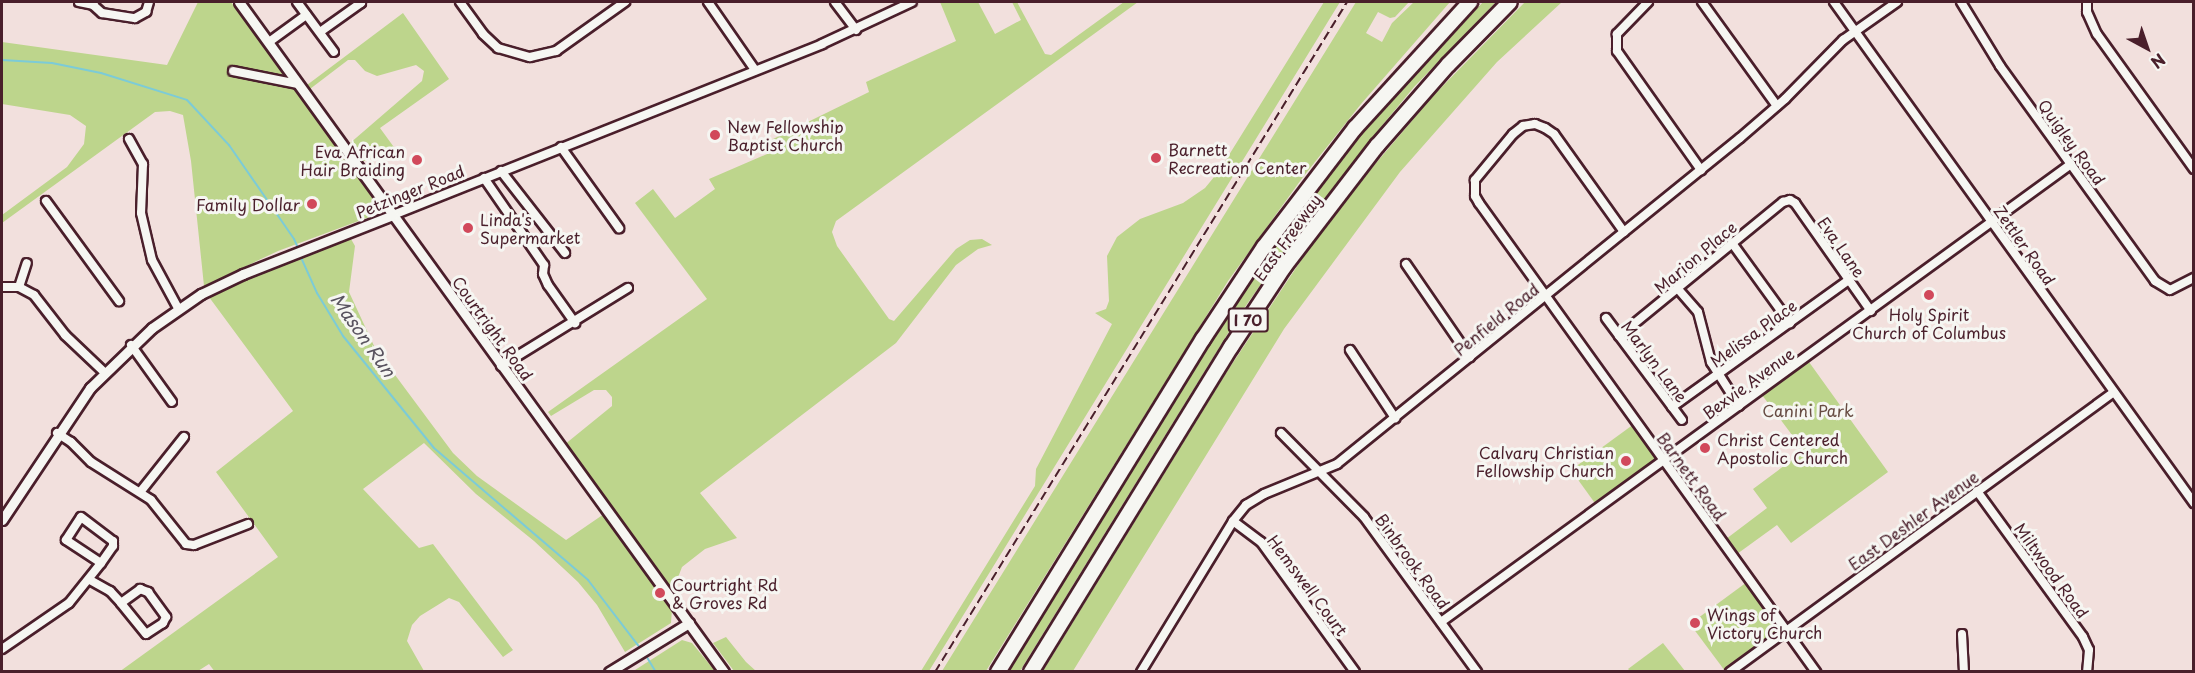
<!DOCTYPE html>
<style>
body{margin:0}
#map{position:relative;width:2195px;height:673px;overflow:hidden;background:#f2e0dd;font-family:"Playpen Sans",sans-serif}
div>[style]{position:absolute}
.green>*{inset:0;background:#bdd58c}
.stream>*{height:2px;margin:-1px;padding:0 1px;transform-origin:1px;border-radius:1px;background:#7ccbd7}
.roads{filter:drop-shadow(2px 0 #4a1f2b) drop-shadow(-2px 0 #4a1f2b) drop-shadow(0 2px #4a1f2b) drop-shadow(0 -2px #4a1f2b)}
.minor>*{height:8px;margin:-4px;padding:0 4px;transform-origin:4px;border-radius:4px;background:#f6f6f2}
.tertiary>*{height:9px;margin:-4.5px;padding:0 4.5px;transform-origin:4.5px;border-radius:4.5px;background:#f6f6f2}
.motorway>*{height:14px;margin:-7px;padding:0 7px;transform-origin:7px;border-radius:7px;background:#f6f6f2}
.rail>*{height:2px;margin-top:-1px;transform-origin:0;background:repeating-linear-gradient(90deg,#4a1f2b 0 9px,transparent 0 13.5px)}
.dots>*{width:16px;height:16px;translate:-50% -50%;box-sizing:border-box;border:3px solid #f6f6f2;border-radius:50%}
span{translate:-50% -50%;white-space:nowrap;text-align:center;line-height:1.15;-webkit-text-stroke:6px #f6f6f2;paint-order:stroke}
.shield-label span{padding:2px 4px;background:#f6f6f2;border:2px solid;border-radius:4px;-webkit-text-stroke-width:0}
.shield-label{font-size:15px;color:#4a1f2b;font-weight:700}
.poi-label{font-size:16px;color:#4a1f2b}
.left{translate:0 -50%;text-align:left}
.right{translate:-100% -50%;text-align:right}
.street-label{font-size:16px;color:#4a1f2b}
.park-label{font-size:16px;color:#674c43}
.water-label{font-size:18px;color:#59535f;font-style:italic}
.frame{position:absolute;inset:0;border:3px solid #4a1f2b;pointer-events:none}
.north{position:absolute;left:2117px;top:18px;width:60px;height:60px;-webkit-text-stroke:4px #f6f6f2;paint-order:stroke;rotate:140deg;font-size:16px;font-weight:700;line-height:24px;text-align:center;color:#4a1f2b}
.north::after{content:'';display:block;margin:auto;width:21px;height:27px;background:#4a1f2b;clip-path:polygon(50% 0,100% 100%,50% 72%,0 100%)}
</style>
<div id="map">
<div class="green">
<i style="clip-path:polygon(198px 2px,231px 2px,284px 73px,280px 77px,228px 68px,228px 72px,284px 84px,301px 93px,378px 202px,377px 209px,372px 216px,278px 251px,204px 286px,191px 161px,183px 115px,170px 111px,155px 112px,2px 223px,2px 215px,67px 167px,84px 144px,86px 126px,70px 115px,2px 104px,2px 42px,167px 65px)"></i>
<i style="clip-path:polygon(940px 2px,978px 2px,995px 34px,1021px 20px,1012px 2px,1017px 2px,1045px 54px,1051px 55px,1124px 2px,1138px 2px,836px 221px,832px 232px,837px 246px,889px 319px,894px 321px,956px 249px,970px 240px,982px 239px,992px 245px,978px 249px,956px 265px,896px 343px,700px 493px,737px 538px,705px 549px,682px 567px,677px 580px,670px 587px,564px 445px,612px 406px,612px 397px,606px 390px,594px 390px,551px 416px,548px 412px,707px 299px,635px 203px,653px 189px,675px 218px,715px 189px,709px 179px,774px 151px,769px 141px,869px 92px,866px 82px,956px 41px)"></i>
<i style="clip-path:polygon(1324px 2px,1340px 2px,929px 671px,921px 671px,1035px 486px,1036px 469px,1112px 324px,1095px 313px,1106px 309px,1109px 301px,1107px 256px,1117px 237px,1140px 219px,1183px 203px,1205px 188px,1219px 171px)"></i>
<i style="clip-path:polygon(1356px 2px,1409px 2px,1395px 17px,1390px 18px,1378px 12px,1366px 33px,1382px 42px,1392px 23px,1414px 2px,1450px 2px,1361px 104px,1303px 177px,1228px 281px,986px 671px,942px 671px)"></i>
<i style="clip-path:polygon(1483px 2px,1496px 2px,1414px 87px,1380px 128px,1277px 261px,1238px 317px,1020px 671px,1009px 671px,1214px 338px,1272px 251px,1363px 133px)"></i>
<i style="clip-path:polygon(1525px 2px,1562px 2px,1497px 62px,1400px 172px,1284px 329px,1073px 671px,1043px 671px,1226px 373px,1306px 253px,1371px 169px,1433px 96px)"></i>
<i style="clip-path:polygon(403px 13px,449px 79px,380px 128px,396px 150px,361px 162px,349px 144px,422px 81px,424px 71px,416px 65px,377px 76px,365px 71px,355px 60px,348px 60px,310px 89px,307px 85px)"></i>
<i style="clip-path:polygon(351px 239px,355px 246px,349px 292px,375px 348px,453px 453px,477px 476px,566px 540px,604px 514px,672px 609px,671px 623px,625px 652px,597px 605px,578px 582px,534px 541px,476px 494px,424px 443px,363px 489px,419px 548px,433px 544px,513px 650px,503px 657px,459px 602px,449px 598px,420px 616px,412px 625px,407px 641px,424px 671px,215px 672px,209px 664px,198px 671px,119px 672px,278px 557px,216px 472px,293px 411px,209px 297px,247px 278px)"></i>
<i style="clip-path:polygon(1809px 362px,1888px 472px,1791px 543px,1777px 525px,1737px 554px,1726px 539px,1767px 508px,1753px 489px,1804px 451px,1762px 395px)"></i>
<i style="clip-path:polygon(1634px 424px,1657px 455px,1657px 460px,1597px 506px,1571px 470px)"></i>
<i style="clip-path:polygon(1747px 582px,1777px 624px,1778px 630px,1725px 671px,1690px 624px)"></i>
<i style="clip-path:polygon(726px 637px,746px 662px,756px 671px,734px 671px,713px 643px)"></i>
<i style="clip-path:polygon(682px 640px,692px 643px,715px 671px,635px 670px)"></i>
<i style="clip-path:polygon(1663px 643px,1685px 671px,1630px 671px,1628px 669px)"></i>
</div>
<div class="stream">
<i style="left:2px;top:60px;width:50px;rotate:3.4deg"></i>
<i style="left:52px;top:63px;width:50px;rotate:11.5deg"></i>
<i style="left:101px;top:73px;width:90px;rotate:17.4deg"></i>
<i style="left:187px;top:100px;width:62px;rotate:47deg"></i>
<i style="left:229px;top:145px;width:114px;rotate:55.3deg"></i>
<i style="left:294px;top:239px;width:10px;rotate:66deg"></i>
<i style="left:299px;top:253px;width:44px;rotate:65.8deg"></i>
<i style="left:317px;top:293px;width:50px;rotate:58.8deg"></i>
<i style="left:343px;top:336px;width:144px;rotate:50.9deg"></i>
<i style="left:434px;top:448px;width:203px;rotate:40.6deg"></i>
<i style="left:588px;top:580px;width:87px;rotate:52.5deg"></i>
<i style="left:645px;top:654px;width:21px;rotate:59deg"></i>
</div>
<div class="roads">
<div class="minor">
<i style="left:79px;top:2px;width:14px;rotate:12deg"></i>
<i style="left:94px;top:2px;width:3px;rotate:108deg"></i>
<i style="left:93px;top:5px;width:12px;rotate:42deg"></i>
<i style="left:102px;top:13px;width:33px;rotate:9deg"></i>
<i style="left:135px;top:18px;width:13px;rotate:-29deg"></i>
<i style="left:146px;top:12px;width:10px;rotate:-73deg"></i>
<i style="left:297px;top:2px;width:62px;rotate:53.5deg"></i>
<i style="left:460px;top:2px;width:39px;rotate:54deg"></i>
<i style="left:483px;top:34px;width:21px;rotate:43deg"></i>
<i style="left:498px;top:48px;width:33px;rotate:16deg"></i>
<i style="left:530px;top:57px;width:27px;rotate:-13deg"></i>
<i style="left:556px;top:51px;width:85px;rotate:-35.4deg"></i>
<i style="left:708px;top:2px;width:83px;rotate:55.3deg"></i>
<i style="left:835px;top:2px;width:35px;rotate:53deg"></i>
<i style="left:1648px;top:2px;width:45px;rotate:134.1deg"></i>
<i style="left:1617px;top:34px;width:17px;rotate:90deg"></i>
<i style="left:1617px;top:51px;width:146px;rotate:54.8deg"></i>
<i style="left:1702px;top:2px;width:128px;rotate:54.2deg"></i>
<i style="left:1834px;top:2px;width:617px;rotate:54.3deg"></i>
<i style="left:1961px;top:2px;width:75px;rotate:58.6deg"></i>
<i style="left:2000px;top:66px;width:265px;rotate:54.2deg"></i>
<i style="left:2155px;top:281px;width:17px;rotate:31deg"></i>
<i style="left:2170px;top:290px;width:27px;rotate:-27deg"></i>
<i style="left:2087px;top:2px;width:10px;rotate:90deg"></i>
<i style="left:2087px;top:12px;width:24px;rotate:66deg"></i>
<i style="left:2097px;top:34px;width:166px;rotate:54.3deg"></i>
<i style="left:320px;top:32px;width:50px;rotate:-35.3deg"></i>
<i style="left:361px;top:3px;width:1px;rotate:-135deg"></i>
<i style="left:269px;top:42px;width:46px;rotate:-36.1deg"></i>
<i style="left:233px;top:71px;width:66px;rotate:11.3deg"></i>
<i style="left:129px;top:139px;width:29px;rotate:61deg"></i>
<i style="left:143px;top:164px;width:49px;rotate:92.3deg"></i>
<i style="left:141px;top:213px;width:48px;rotate:76.8deg"></i>
<i style="left:152px;top:260px;width:55px;rotate:61.6deg"></i>
<i style="left:561px;top:147px;width:100px;rotate:54.4deg"></i>
<i style="left:501px;top:171px;width:104px;rotate:52deg"></i>
<i style="left:484px;top:178px;width:106px;rotate:55.4deg"></i>
<i style="left:544px;top:265px;width:9px;rotate:96deg"></i>
<i style="left:543px;top:274px;width:12px;rotate:66deg"></i>
<i style="left:548px;top:285px;width:47px;rotate:54.6deg"></i>
<i style="left:46px;top:201px;width:124px;rotate:53.9deg"></i>
<i style="left:393px;top:215px;width:462px;rotate:-21.7deg"></i>
<i style="left:822px;top:44px;width:99px;rotate:-25deg"></i>
<i style="left:1624px;top:232px;width:120px;rotate:-125.5deg"></i>
<i style="left:1554px;top:134px;width:11px;rotate:-146deg"></i>
<i style="left:1545px;top:128px;width:11px;rotate:-158deg"></i>
<i style="left:1535px;top:124px;width:12px;rotate:171deg"></i>
<i style="left:1523px;top:126px;width:13px;rotate:141deg"></i>
<i style="left:1513px;top:134px;width:60px;rotate:129.6deg"></i>
<i style="left:1475px;top:180px;width:16px;rotate:90deg"></i>
<i style="left:1475px;top:196px;width:8px;rotate:60deg"></i>
<i style="left:1479px;top:203px;width:578px;rotate:54.3deg"></i>
<i style="left:1732px;top:243px;width:99px;rotate:54.1deg"></i>
<i style="left:1406px;top:264px;width:113px;rotate:55.5deg"></i>
<i style="left:2px;top:287px;width:17px"></i>
<i style="left:19px;top:287px;width:17px;rotate:28deg"></i>
<i style="left:34px;top:295px;width:51px;rotate:52.2deg"></i>
<i style="left:65px;top:335px;width:54px;rotate:43.5deg"></i>
<i style="left:19px;top:287px;width:25px;rotate:-72deg"></i>
<i style="left:1678px;top:289px;width:30px;rotate:49deg"></i>
<i style="left:1698px;top:312px;width:52px;rotate:75.4deg"></i>
<i style="left:1711px;top:362px;width:52px;rotate:57.5deg"></i>
<i style="left:1606px;top:318px;width:127px;rotate:53.3deg"></i>
<i style="left:1619px;top:336px;width:212px;rotate:-39.3deg"></i>
<i style="left:1783px;top:202px;width:7px;rotate:-16deg"></i>
<i style="left:1790px;top:200px;width:6px;rotate:31deg"></i>
<i style="left:1795px;top:203px;width:132px;rotate:54.9deg"></i>
<i style="left:131px;top:345px;width:70px;rotate:54.3deg"></i>
<i style="left:1350px;top:350px;width:82px;rotate:56.5deg"></i>
<i style="left:501px;top:366px;width:149px;rotate:-31.6deg"></i>
<i style="left:1672px;top:407px;width:218px;rotate:-35.7deg"></i>
<i style="left:57px;top:433px;width:17px;rotate:33deg"></i>
<i style="left:71px;top:442px;width:28px;rotate:45deg"></i>
<i style="left:91px;top:462px;width:71px;rotate:32.3deg"></i>
<i style="left:151px;top:500px;width:56px;rotate:51.5deg"></i>
<i style="left:186px;top:544px;width:8px;rotate:7deg"></i>
<i style="left:194px;top:545px;width:58px;rotate:-21.3deg"></i>
<i style="left:1281px;top:433px;width:118px;rotate:45.3deg"></i>
<i style="left:1364px;top:517px;width:192px;rotate:53.9deg"></i>
<i style="left:141px;top:491px;width:69px;rotate:-51.5deg"></i>
<i style="left:1977px;top:491px;width:180px;rotate:54deg"></i>
<i style="left:2083px;top:637px;width:14px;rotate:65deg"></i>
<i style="left:2089px;top:650px;width:22px;rotate:95deg"></i>
<i style="left:81px;top:517px;width:40px;rotate:37deg"></i>
<i style="left:113px;top:541px;width:5px;rotate:90deg"></i>
<i style="left:113px;top:546px;width:21px;rotate:125deg"></i>
<i style="left:101px;top:563px;width:42px;rotate:-146.7deg"></i>
<i style="left:66px;top:540px;width:27px;rotate:-57deg"></i>
<i style="left:1233px;top:521px;width:35px;rotate:37deg"></i>
<i style="left:1261px;top:542px;width:160px;rotate:54.1deg"></i>
<i style="left:90px;top:580px;width:23px;rotate:29deg"></i>
<i style="left:110px;top:591px;width:16px;rotate:47deg"></i>
<i style="left:140px;top:589px;width:9px;rotate:21deg"></i>
<i style="left:148px;top:592px;width:31px;rotate:54deg"></i>
<i style="left:166px;top:617px;width:7px;rotate:117deg"></i>
<i style="left:163px;top:623px;width:20px;rotate:147deg"></i>
<i style="left:146px;top:634px;width:40px;rotate:-129deg"></i>
<i style="left:121px;top:603px;width:24px;rotate:-36deg"></i>
<i style="left:1441px;top:622px;width:779px;rotate:-36.02deg"></i>
<i style="left:1962px;top:634px;width:38px;rotate:87deg"></i>
<i style="left:2px;top:649px;width:81px;rotate:-34.5deg"></i>
<i style="left:69px;top:603px;width:51px;rotate:-51.3deg"></i>
<i style="left:1141px;top:672px;width:177px;rotate:-58.6deg"></i>
<i style="left:1233px;top:521px;width:21px;rotate:-51deg"></i>
<i style="left:1246px;top:505px;width:21px;rotate:-31deg"></i>
<i style="left:1264px;top:494px;width:79px;rotate:-22.3deg"></i>
<i style="left:1337px;top:464px;width:518px;rotate:-38.97deg"></i>
<i style="left:1740px;top:138px;width:60px;rotate:-40.9deg"></i>
<i style="left:1785px;top:99px;width:83px;rotate:-45.5deg"></i>
<i style="left:1843px;top:40px;width:66px;rotate:-35.1deg"></i>
<i style="left:1730px;top:672px;width:475px;rotate:-36.1deg"></i>
</div>
<div class="tertiary">
<i style="left:239px;top:2px;width:827px;rotate:54.1deg"></i>
<i style="left:2px;top:520px;width:159px;rotate:-56.3deg"></i>
<i style="left:90px;top:388px;width:86px;rotate:-44.1deg"></i>
<i style="left:152px;top:328px;width:60px;rotate:-34.8deg"></i>
<i style="left:201px;top:294px;width:47px;rotate:-25.5deg"></i>
<i style="left:243px;top:274px;width:161px;rotate:-21.5deg"></i>
<i style="left:609px;top:672px;width:94px;rotate:-31.5deg"></i>
</div>
<div class="motorway">
<i style="left:998px;top:672px;width:391px;rotate:-58.4deg"></i>
<i style="left:1203px;top:339px;width:110px;rotate:-56.5deg"></i>
<i style="left:1264px;top:247px;width:150px;rotate:-52.6deg"></i>
<i style="left:1355px;top:128px;width:171px;rotate:-47.6deg"></i>
<i style="left:1031px;top:672px;width:382px;rotate:-58.4deg"></i>
<i style="left:1231px;top:347px;width:96px;rotate:-56.5deg"></i>
<i style="left:1284px;top:267px;width:153px;rotate:-52.5deg"></i>
<i style="left:1377px;top:146px;width:108px;rotate:-48.8deg"></i>
<i style="left:1448px;top:65px;width:88px;rotate:-45.5deg"></i>
</div>
</div>
<div class="rail">
<i style="left:935px;top:672px;width:787px;rotate:-58.41deg"></i>
</div>
<div class="dots">
<i style="left:715px;top:135px;background:#d1495b"></i>
<i style="left:1156px;top:158px;background:#d1495b"></i>
<i style="left:417px;top:160px;background:#d1495b"></i>
<i style="left:312px;top:204px;background:#d1495b"></i>
<i style="left:468px;top:228px;background:#d1495b"></i>
<i style="left:1929px;top:295px;background:#d1495b"></i>
<i style="left:1705px;top:448px;background:#d1495b"></i>
<i style="left:1626px;top:461px;background:#d1495b"></i>
<i style="left:660px;top:593px;background:#d1495b"></i>
<i style="left:1695px;top:623px;background:#d1495b"></i>
</div>
<div class="shield-label">
<span style="left:1248px;top:320px">I 70</span>
</div>
<div class="poi-label">
<span class="left" style="left:727px;top:135px">New Fellowship<br>Baptist Church</span>
<span class="left" style="left:1168px;top:158px">Barnett<br>Recreation Center</span>
<span class="right" style="left:405px;top:160px">Eva African<br>Hair Braiding</span>
<span class="right" style="left:300px;top:204px">Family Dollar</span>
<span class="left" style="left:480px;top:228px">Linda's<br>Supermarket</span>
<span style="left:1929px;top:323px">Holy Spirit<br>Church of Columbus</span>
<span class="left" style="left:1717px;top:448px">Christ Centered<br>Apostolic Church</span>
<span class="right" style="left:1614px;top:461px">Calvary Christian<br>Fellowship Church</span>
<span class="left" style="left:672px;top:593px">Courtright Rd<br>&amp; Groves Rd</span>
<span class="left" style="left:1707px;top:623px">Wings of<br>Victory Church</span>
</div>
<div class="street-label">
<span style="left:2072px;top:142px;rotate:54deg">Quigley Road</span>
<span style="left:410px;top:191px;rotate:-22deg">Petzinger Road</span>
<span style="left:1287px;top:237px;rotate:-54deg">East Freeway</span>
<span style="left:2025px;top:245px;rotate:55deg">Zettler Road</span>
<span style="left:1842px;top:247px;rotate:55deg">Eva Lane</span>
<span style="left:1695px;top:257px;rotate:-40deg">Marion Place</span>
<span style="left:1496px;top:319px;rotate:-39deg">Penfield Road</span>
<span style="left:493px;top:328px;rotate:54deg">Courtright Road</span>
<span style="left:1753px;top:333px;rotate:-36deg">Melissa Place</span>
<span style="left:1655px;top:361px;rotate:53deg">Marlyn Lane</span>
<span style="left:1748px;top:383px;rotate:-36deg">Bexvie Avenue</span>
<span style="left:1692px;top:476px;rotate:54deg">Barnett Road</span>
<span style="left:1913px;top:520px;rotate:-36deg">East Deshler Avenue</span>
<span style="left:1413px;top:561px;rotate:54deg">Binbrook Road</span>
<span style="left:2052px;top:570px;rotate:54deg">Miltwood Road</span>
<span style="left:1308px;top:585px;rotate:53deg">Hemswell Court</span>
</div>
<div class="park-label">
<span style="left:1808px;top:410px">Canini Park</span>
</div>
<div class="water-label">
<span style="left:363px;top:335px;rotate:55deg">Mason Run</span>
</div>
<div class="frame"></div>
<div class="north">N</div>
</div>
